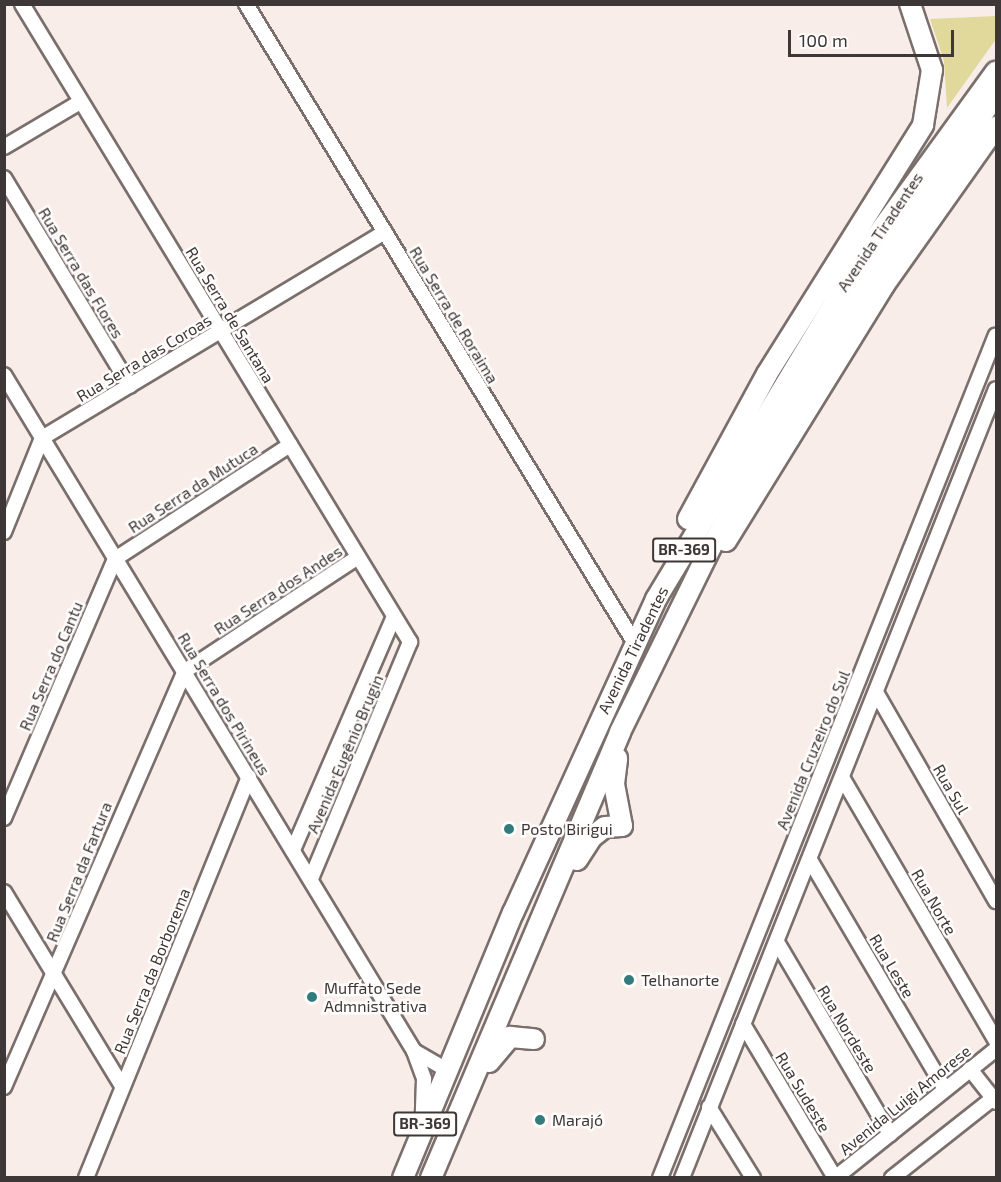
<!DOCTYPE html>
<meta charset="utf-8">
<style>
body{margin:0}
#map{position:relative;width:1001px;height:1182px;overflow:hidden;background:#f9ede9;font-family:"Exo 2",sans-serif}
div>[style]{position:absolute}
.green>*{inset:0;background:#e0d99b}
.roads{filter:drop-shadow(2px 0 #7a6f6c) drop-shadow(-2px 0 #7a6f6c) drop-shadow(0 2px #7a6f6c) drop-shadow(0 -2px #7a6f6c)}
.minor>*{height:14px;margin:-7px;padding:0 7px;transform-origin:7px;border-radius:7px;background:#fff}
.highway>*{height:20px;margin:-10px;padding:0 10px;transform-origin:10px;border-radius:10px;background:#fff}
.dots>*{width:16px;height:16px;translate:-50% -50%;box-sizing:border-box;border:3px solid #fffdfc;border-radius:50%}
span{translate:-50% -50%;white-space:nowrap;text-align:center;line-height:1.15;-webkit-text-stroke:5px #fffdfc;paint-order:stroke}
.shield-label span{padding:2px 4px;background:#fffdfc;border:2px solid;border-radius:4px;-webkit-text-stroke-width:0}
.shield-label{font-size:15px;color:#3d3837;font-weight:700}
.street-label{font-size:16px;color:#3d3837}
.poi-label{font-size:16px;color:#3d3837}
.left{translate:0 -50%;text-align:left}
.frame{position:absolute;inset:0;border:6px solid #3d3837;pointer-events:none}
.scale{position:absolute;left:788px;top:30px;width:166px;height:27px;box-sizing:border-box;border:3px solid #3d3837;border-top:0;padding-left:8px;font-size:18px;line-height:21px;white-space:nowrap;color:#3d3837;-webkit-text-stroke:4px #fffdfc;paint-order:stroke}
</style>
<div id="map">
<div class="green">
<i style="clip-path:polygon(996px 16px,996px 39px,947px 108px,944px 61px,930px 19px)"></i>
</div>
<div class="roads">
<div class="minor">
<i style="left:22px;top:4px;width:747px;rotate:58.69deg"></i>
<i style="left:410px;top:642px;width:257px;rotate:112.7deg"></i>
<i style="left:246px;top:4px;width:747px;rotate:58.69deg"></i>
<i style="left:4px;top:147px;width:88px;rotate:-30.6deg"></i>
<i style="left:4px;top:178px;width:243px;rotate:58.8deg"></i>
<i style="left:4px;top:375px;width:791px;rotate:58.76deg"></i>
<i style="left:414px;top:1051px;width:30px;rotate:70deg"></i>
<i style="left:424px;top:1079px;width:37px;rotate:92deg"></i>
<i style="left:4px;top:532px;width:101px;rotate:-68deg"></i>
<i style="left:42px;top:438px;width:400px;rotate:-31deg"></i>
<i style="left:115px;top:559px;width:209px;rotate:-33.1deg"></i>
<i style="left:877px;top:694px;width:239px;rotate:60.1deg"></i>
<i style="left:843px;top:779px;width:303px;rotate:59.7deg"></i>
<i style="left:4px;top:818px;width:282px;rotate:-66.8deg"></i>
<i style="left:293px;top:850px;width:254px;rotate:-66.6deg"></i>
<i style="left:810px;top:860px;width:266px;rotate:59.5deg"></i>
<i style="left:4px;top:892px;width:227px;rotate:58.7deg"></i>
<i style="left:777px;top:942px;width:223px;rotate:59.5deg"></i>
<i style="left:743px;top:1024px;width:179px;rotate:59.1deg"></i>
<i style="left:835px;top:1178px;width:206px;rotate:-38.7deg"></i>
<i style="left:414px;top:1051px;width:38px;rotate:30deg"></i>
<i style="left:970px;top:1069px;width:42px;rotate:51.8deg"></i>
<i style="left:4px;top:1087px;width:454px;rotate:-66.5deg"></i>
<i style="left:185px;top:671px;width:207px;rotate:-33.4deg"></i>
<i style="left:709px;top:1107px;width:84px;rotate:58.2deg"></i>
<i style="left:86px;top:1178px;width:433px;rotate:-67.9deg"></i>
<i style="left:660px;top:1178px;width:907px;rotate:-68.27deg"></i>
<i style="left:682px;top:1178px;width:849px;rotate:-68.3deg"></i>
<i style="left:892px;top:1178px;width:132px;rotate:-38.3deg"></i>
</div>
<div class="highway">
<i style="left:688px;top:519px;width:165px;rotate:-61.4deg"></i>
<i style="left:767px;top:374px;width:294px;rotate:-57.9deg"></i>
<i style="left:923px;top:125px;width:56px;rotate:-80.7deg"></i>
<i style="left:932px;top:70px;width:70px;rotate:-108.4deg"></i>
<i style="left:726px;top:541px;width:301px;rotate:-58.3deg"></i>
<i style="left:884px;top:285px;width:194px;rotate:-54.7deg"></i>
<i style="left:577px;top:860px;width:27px;rotate:-57deg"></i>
<i style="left:592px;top:837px;width:16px;rotate:-38deg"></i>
<i style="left:605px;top:827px;width:17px;rotate:-3deg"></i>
<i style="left:622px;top:826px;width:43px;rotate:-100.8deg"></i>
<i style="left:614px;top:784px;width:26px;rotate:-83deg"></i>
<i style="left:489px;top:1062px;width:33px;rotate:-50deg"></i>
<i style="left:510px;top:1037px;width:24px;rotate:5deg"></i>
<i style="left:403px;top:1178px;width:287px;rotate:-67.5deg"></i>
<i style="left:513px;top:913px;width:345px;rotate:-65.5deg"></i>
<i style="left:656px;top:599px;width:405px;rotate:-58.9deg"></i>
<i style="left:865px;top:252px;width:223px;rotate:-54deg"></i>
<i style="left:431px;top:1178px;width:484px;rotate:-67deg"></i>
<i style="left:620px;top:732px;width:211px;rotate:-63.8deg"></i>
<i style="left:713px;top:543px;width:327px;rotate:-59.7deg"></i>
<i style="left:878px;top:261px;width:204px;rotate:-54.6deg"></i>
</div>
</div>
<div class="dots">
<i style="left:509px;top:829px;background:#337c7e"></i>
<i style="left:629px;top:980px;background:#337c7e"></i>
<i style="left:312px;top:997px;background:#337c7e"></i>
<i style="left:540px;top:1120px;background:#337c7e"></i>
</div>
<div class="shield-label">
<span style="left:684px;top:550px">BR-369</span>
<span style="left:425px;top:1124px">BR-369</span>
</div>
<div class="street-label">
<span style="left:880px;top:232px;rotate:-56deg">Avenida Tiradentes</span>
<span style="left:81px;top:273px;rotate:59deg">Rua Serra das Flores</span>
<span style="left:230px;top:315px;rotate:59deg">Rua Serra de Santana</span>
<span style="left:454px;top:315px;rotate:59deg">Rua Serra de Roraima</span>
<span style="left:144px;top:358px;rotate:-31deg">Rua Serra das Coroas</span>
<span style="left:193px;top:488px;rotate:-33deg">Rua Serra da Mutuca</span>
<span style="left:278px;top:590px;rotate:-33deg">Rua Serra dos Andes</span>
<span style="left:633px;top:650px;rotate:-64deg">Avenida Tiradentes</span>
<span style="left:51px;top:666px;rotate:-67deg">Rua Serra do Cantu</span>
<span style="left:224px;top:704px;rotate:59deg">Rua Serra dos Pirineus</span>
<span style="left:813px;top:750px;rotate:-68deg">Avenida Cruzeiro do Sul</span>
<span style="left:345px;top:754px;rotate:-67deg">Avenida Eugênio Brugin</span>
<span style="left:951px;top:789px;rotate:60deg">Rua Sul</span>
<span style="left:79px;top:872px;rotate:-68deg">Rua Serra da Fartura</span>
<span style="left:934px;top:902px;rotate:60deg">Rua Norte</span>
<span style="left:892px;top:966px;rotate:59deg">Rua Leste</span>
<span style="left:152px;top:971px;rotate:-68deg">Rua Serra da Borborema</span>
<span style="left:847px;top:1029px;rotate:59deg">Rua Nordeste</span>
<span style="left:803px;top:1092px;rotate:59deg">Rua Sudeste</span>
<span style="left:905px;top:1100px;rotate:-39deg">Avenida Luigi Amorese</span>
</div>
<div class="poi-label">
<span class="left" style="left:521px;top:829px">Posto Birigui</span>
<span class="left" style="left:641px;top:980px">Telhanorte</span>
<span class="left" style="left:324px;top:997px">Muffato Sede<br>Admnistrativa</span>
<span class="left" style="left:552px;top:1120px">Marajó</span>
</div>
<div class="frame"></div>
<div class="scale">100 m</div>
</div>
